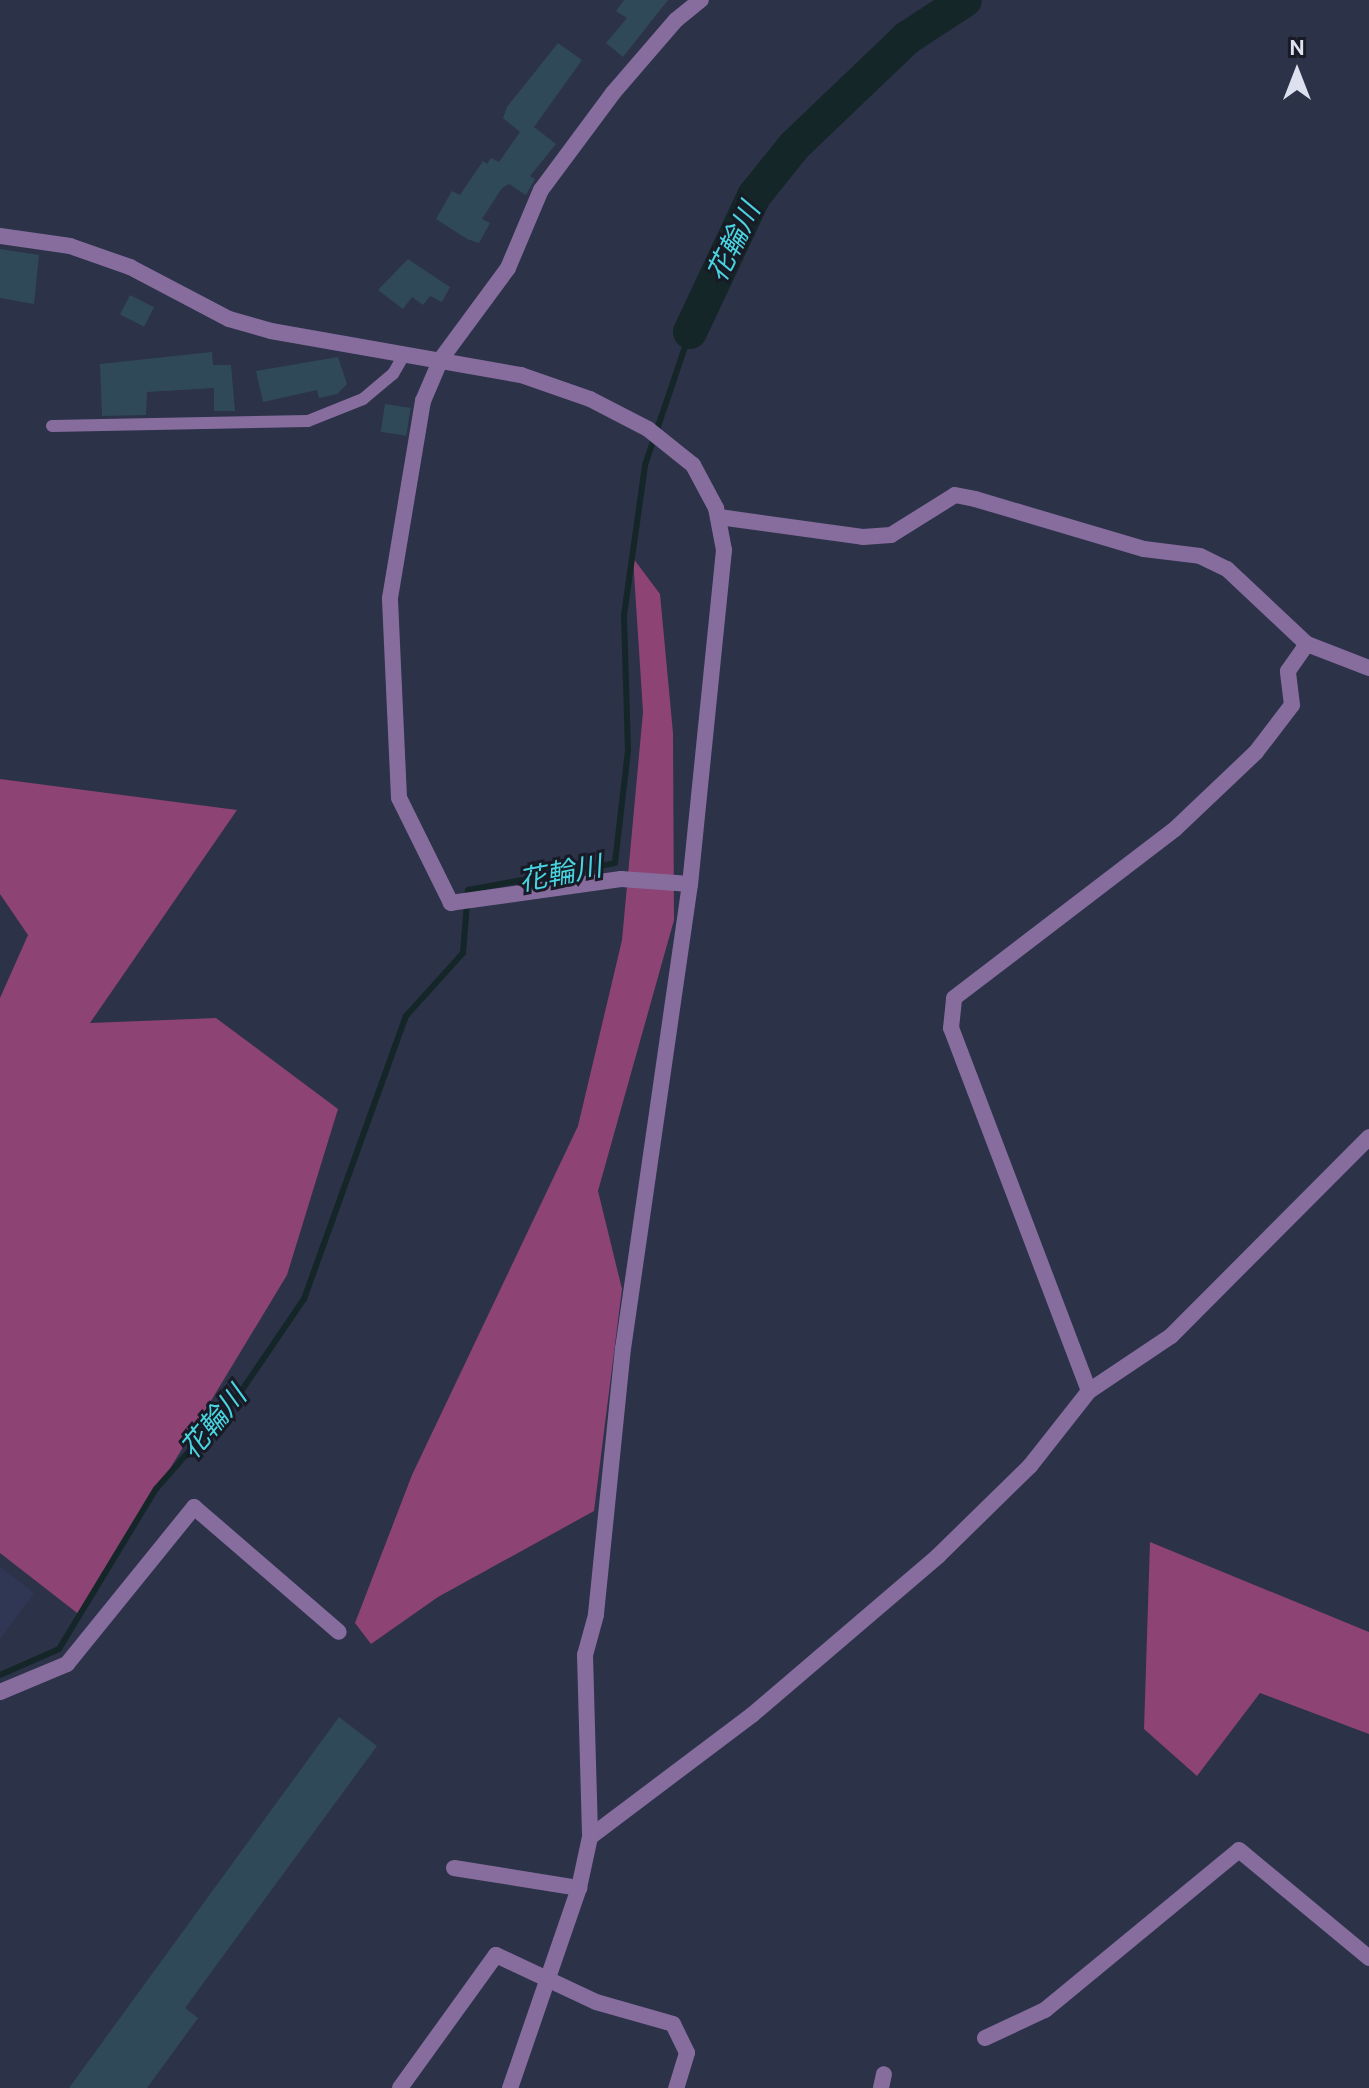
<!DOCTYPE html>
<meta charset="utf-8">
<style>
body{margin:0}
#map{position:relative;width:1369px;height:2088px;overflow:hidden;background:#2c3248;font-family:Cabin,"Noto Sans JP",sans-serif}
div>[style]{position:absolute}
.built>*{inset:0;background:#303754}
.forest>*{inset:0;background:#8d4374}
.stream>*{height:6px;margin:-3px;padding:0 3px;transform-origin:3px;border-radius:3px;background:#152628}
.river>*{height:34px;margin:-17px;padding:0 17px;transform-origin:17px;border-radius:17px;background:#152628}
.building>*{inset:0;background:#304959;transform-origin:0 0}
.service>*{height:12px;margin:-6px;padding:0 6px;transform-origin:6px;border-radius:6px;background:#866d9e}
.minor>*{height:16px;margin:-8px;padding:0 8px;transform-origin:8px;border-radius:8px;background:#866d9e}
.tertiary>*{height:16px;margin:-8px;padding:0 8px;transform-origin:8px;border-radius:8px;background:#866d9e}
span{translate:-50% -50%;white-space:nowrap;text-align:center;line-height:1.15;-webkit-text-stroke:6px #181b25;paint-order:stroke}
.water-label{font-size:28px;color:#48d4e0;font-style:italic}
.north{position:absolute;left:1257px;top:32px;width:80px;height:80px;-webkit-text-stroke:6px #181b25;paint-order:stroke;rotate:0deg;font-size:22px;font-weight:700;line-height:32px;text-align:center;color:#dce0ef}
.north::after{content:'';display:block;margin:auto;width:28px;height:36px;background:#dce0ef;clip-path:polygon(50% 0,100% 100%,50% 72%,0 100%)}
</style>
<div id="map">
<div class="built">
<i style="clip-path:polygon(0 1567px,34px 1593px,0 1639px)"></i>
</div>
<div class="forest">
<i style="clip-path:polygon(633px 558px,660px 594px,673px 733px,674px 920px,598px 1191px,622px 1289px,594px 1511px,438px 1597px,371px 1644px,355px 1623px,412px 1475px,578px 1126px,622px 940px,643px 712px)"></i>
<i style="clip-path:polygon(0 779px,237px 810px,90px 1023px,216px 1018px,338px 1109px,287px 1275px,81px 1616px,0 1553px,0 998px,28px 935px,0 894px)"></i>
<i style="clip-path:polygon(1150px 1542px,1369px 1632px,1369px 1734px,1260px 1693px,1197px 1776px,1144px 1729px)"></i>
</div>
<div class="stream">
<i style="left:0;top:1675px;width:64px;rotate:-23.8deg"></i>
<i style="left:59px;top:1649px;width:187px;rotate:-58.8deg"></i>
<i style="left:156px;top:1489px;width:128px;rotate:-48.8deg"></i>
<i style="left:240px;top:1393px;width:114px;rotate:-55.8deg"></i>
<i style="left:304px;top:1299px;width:301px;rotate:-70.2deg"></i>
<i style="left:406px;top:1016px;width:85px;rotate:-47.9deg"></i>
<i style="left:463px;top:953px;width:63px;rotate:-85.5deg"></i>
<i style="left:468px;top:890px;width:149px;rotate:-10.4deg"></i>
<i style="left:615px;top:863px;width:113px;rotate:-83.4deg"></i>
<i style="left:628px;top:751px;width:136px;rotate:-91.7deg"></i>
<i style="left:624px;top:615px;width:151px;rotate:-82deg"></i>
<i style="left:645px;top:465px;width:140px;rotate:-71.3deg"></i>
</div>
<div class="river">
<i style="left:690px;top:332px;width:150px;rotate:-64.8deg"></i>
<i style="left:754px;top:196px;width:64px;rotate:-51.3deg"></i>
<i style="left:794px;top:146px;width:156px;rotate:-43.7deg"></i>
<i style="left:907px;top:38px;width:69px;rotate:-33.2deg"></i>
</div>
<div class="building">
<i style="clip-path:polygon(624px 0,668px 0,623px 57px,606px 43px,627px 18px,616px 11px)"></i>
<i style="clip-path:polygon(558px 43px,582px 60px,534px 127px,556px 144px,530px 176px,535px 179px,526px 195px,509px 184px,502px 188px,482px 219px,490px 223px,479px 243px,467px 239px,436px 219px,452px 191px,460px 195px,483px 161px,487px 164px,491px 158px,499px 162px,520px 132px,503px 118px,507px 107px)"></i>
<i style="clip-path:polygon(0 249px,39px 255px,34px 304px,0 298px)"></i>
<i style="clip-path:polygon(408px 259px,450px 287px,442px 302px,430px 296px,423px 305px,412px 297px,403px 309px,378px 290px)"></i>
<i style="left:130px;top:295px;width:27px;height:22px;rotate:27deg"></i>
<i style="clip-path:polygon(212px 352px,213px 365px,231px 365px,235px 411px,214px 411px,214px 388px,147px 392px,146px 415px,102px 416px,100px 364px)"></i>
<i style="clip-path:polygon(338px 357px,347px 384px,337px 394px,319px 398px,317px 390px,263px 402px,256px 371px)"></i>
<i style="left:385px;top:404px;width:26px;height:28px;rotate:9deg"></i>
<i style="clip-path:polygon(339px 1717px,377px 1746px,185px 2008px,198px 2018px,147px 2088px,69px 2088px)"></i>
</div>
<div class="service">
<i style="left:52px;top:426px;width:256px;rotate:-1.1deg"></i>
<i style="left:308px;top:421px;width:59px;rotate:-21.8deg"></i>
<i style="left:363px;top:399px;width:39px;rotate:-40deg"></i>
<i style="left:393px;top:374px;width:24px;rotate:-60deg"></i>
</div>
<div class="minor">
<i style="left:719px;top:517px;width:145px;rotate:7.9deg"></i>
<i style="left:863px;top:537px;width:28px;rotate:-4deg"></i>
<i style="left:891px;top:535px;width:75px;rotate:-32deg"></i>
<i style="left:955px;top:495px;width:20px;rotate:11deg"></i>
<i style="left:975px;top:499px;width:176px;rotate:16.5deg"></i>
<i style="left:1144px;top:549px;width:56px;rotate:7.1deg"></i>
<i style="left:1200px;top:556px;width:30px;rotate:26deg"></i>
<i style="left:1227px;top:569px;width:110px;rotate:43.2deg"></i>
<i style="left:1307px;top:644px;width:66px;rotate:21.2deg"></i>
<i style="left:690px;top:884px;width:69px;rotate:-175.9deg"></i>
<i style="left:621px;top:879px;width:172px;rotate:172deg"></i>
<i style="left:451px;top:903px;width:117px;rotate:-116.3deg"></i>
<i style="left:399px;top:798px;width:200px;rotate:-92.6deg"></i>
<i style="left:390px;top:598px;width:200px;rotate:-80.5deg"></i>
<i style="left:423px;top:401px;width:46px;rotate:-66.8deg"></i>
<i style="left:441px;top:359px;width:113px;rotate:-53.6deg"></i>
<i style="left:508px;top:268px;width:85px;rotate:-67.1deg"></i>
<i style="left:541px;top:190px;width:121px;rotate:-53.4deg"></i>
<i style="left:613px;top:93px;width:96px;rotate:-49.2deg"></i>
<i style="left:676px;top:20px;width:32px;rotate:-39deg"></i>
<i style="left:1089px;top:1391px;width:388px;rotate:-110.8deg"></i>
<i style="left:951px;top:1028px;width:30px;rotate:-84deg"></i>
<i style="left:954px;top:998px;width:278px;rotate:-37.4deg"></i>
<i style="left:1175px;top:829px;width:112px;rotate:-43.5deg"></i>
<i style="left:1256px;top:752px;width:59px;rotate:-52.5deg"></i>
<i style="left:1292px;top:705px;width:34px;rotate:-97deg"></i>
<i style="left:1288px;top:671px;width:33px;rotate:-55deg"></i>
<i style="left:0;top:1692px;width:73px;rotate:-22.7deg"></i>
<i style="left:67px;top:1664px;width:202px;rotate:-51deg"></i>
<i style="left:194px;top:1507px;width:191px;rotate:40.8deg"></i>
<i style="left:590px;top:1837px;width:203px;rotate:-37deg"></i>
<i style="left:752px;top:1715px;width:245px;rotate:-40.5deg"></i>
<i style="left:938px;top:1556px;width:129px;rotate:-44.4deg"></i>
<i style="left:1030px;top:1466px;width:95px;rotate:-51.8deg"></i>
<i style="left:1089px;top:1391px;width:99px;rotate:-33.9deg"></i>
<i style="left:1171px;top:1336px;width:281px;rotate:-45.1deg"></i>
<i style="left:985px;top:2038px;width:66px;rotate:-25deg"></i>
<i style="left:1045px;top:2010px;width:251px;rotate:-39.5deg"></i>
<i style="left:1239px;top:1850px;width:169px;rotate:39.7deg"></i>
<i style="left:400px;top:2088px;width:164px;rotate:-54.2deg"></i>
<i style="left:496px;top:1955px;width:110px;rotate:25.2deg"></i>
<i style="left:596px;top:2002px;width:80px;rotate:15.9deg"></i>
<i style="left:673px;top:2024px;width:32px;rotate:64deg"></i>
<i style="left:687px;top:2053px;width:37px;rotate:107deg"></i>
<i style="left:881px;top:2088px;width:14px;rotate:-78deg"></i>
</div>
<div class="tertiary">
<i style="left:0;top:236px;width:71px;rotate:8.1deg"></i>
<i style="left:70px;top:246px;width:64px;rotate:19.3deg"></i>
<i style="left:130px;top:267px;width:112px;rotate:27.7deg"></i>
<i style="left:229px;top:319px;width:44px;rotate:15.9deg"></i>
<i style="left:271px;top:331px;width:254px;rotate:10deg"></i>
<i style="left:521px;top:375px;width:73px;rotate:19.2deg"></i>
<i style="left:590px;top:399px;width:65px;rotate:27.3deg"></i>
<i style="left:648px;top:429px;width:58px;rotate:38.7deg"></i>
<i style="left:693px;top:465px;width:49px;rotate:61.9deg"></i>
<i style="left:716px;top:508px;width:43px;rotate:79.2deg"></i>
<i style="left:724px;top:550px;width:336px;rotate:95.8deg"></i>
<i style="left:690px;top:884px;width:469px;rotate:98.2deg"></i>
<i style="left:623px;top:1348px;width:268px;rotate:95.8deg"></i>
<i style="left:596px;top:1615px;width:41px;rotate:105.4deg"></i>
<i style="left:585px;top:1655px;width:182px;rotate:88.4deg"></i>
<i style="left:590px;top:1837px;width:52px;rotate:102.2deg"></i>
<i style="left:579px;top:1888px;width:212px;rotate:109deg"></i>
<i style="left:454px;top:1868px;width:127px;rotate:9.1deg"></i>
</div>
<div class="water-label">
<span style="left:733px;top:242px;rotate:-64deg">花輪川</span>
<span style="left:560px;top:873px;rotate:-11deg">花輪川</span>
<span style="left:213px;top:1422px;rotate:-50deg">花輪川</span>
</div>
<div class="north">N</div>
</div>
